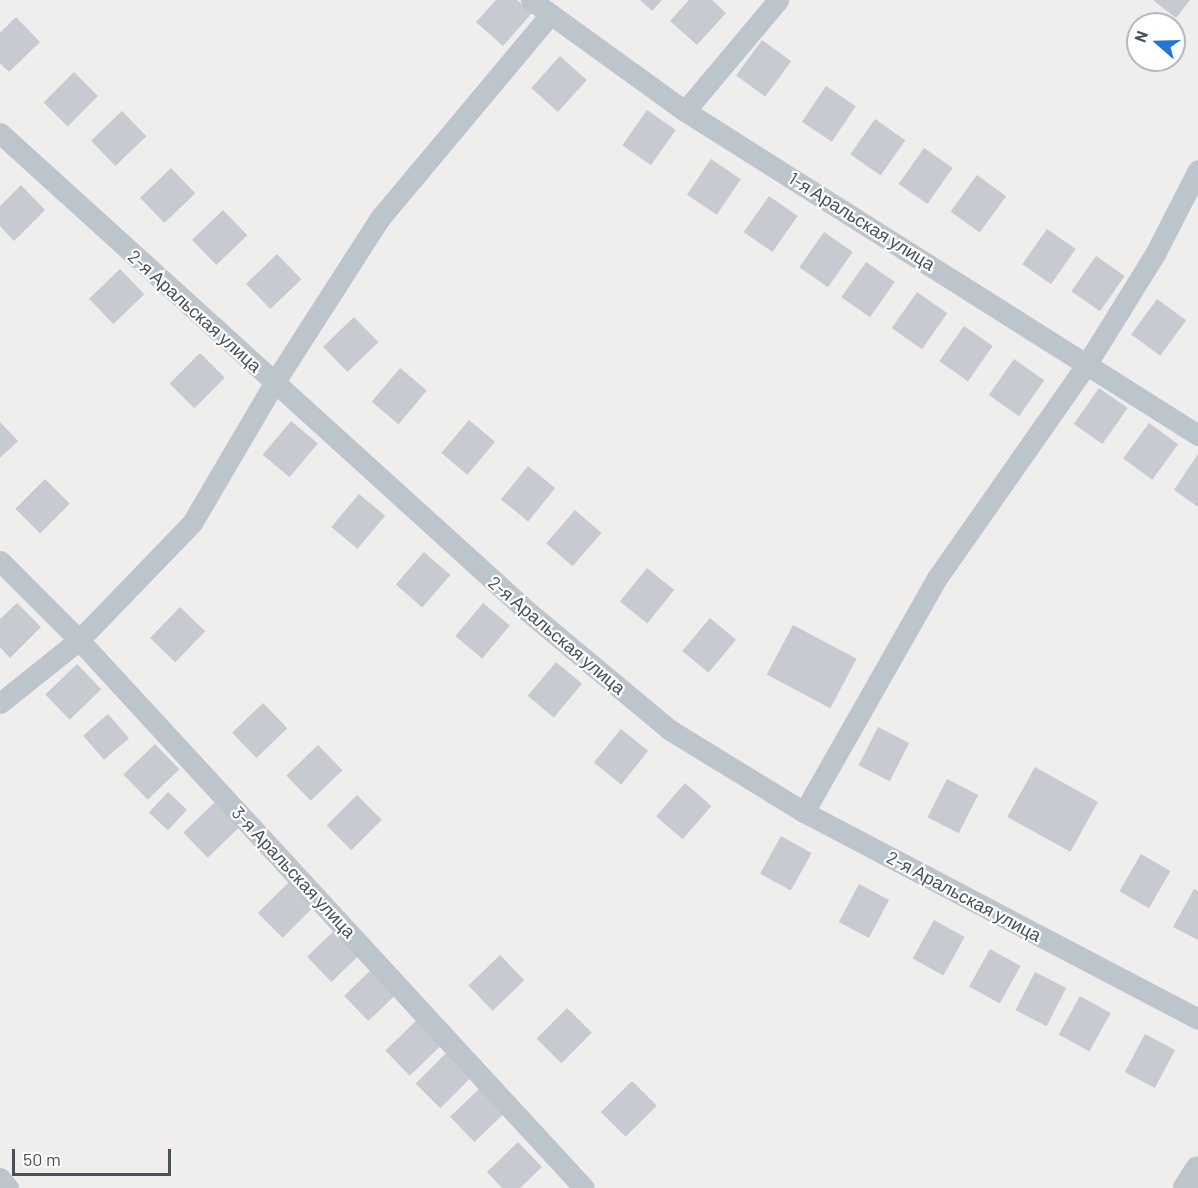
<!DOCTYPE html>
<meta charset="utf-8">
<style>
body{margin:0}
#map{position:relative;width:1198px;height:1188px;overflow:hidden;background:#f0eded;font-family:Barlow,sans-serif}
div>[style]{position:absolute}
.building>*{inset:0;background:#c7cad0;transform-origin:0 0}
.minor>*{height:21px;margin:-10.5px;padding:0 10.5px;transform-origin:10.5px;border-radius:10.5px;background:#bcc5cc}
.tertiary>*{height:26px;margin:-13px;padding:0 13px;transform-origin:13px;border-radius:13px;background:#bcc5cc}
span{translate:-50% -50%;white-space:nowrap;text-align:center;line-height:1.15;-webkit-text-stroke:4.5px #fff;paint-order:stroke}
.street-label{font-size:18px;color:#46515a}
.north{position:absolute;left:1126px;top:12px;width:60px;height:60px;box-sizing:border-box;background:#fff;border:2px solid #b5b9bd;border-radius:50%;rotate:290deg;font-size:16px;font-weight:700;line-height:24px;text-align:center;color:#46515a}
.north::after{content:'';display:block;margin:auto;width:21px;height:27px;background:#2076d7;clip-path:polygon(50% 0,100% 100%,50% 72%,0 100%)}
.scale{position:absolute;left:12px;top:1149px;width:159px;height:27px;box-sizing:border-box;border:3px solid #46515a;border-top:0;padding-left:8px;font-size:18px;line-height:21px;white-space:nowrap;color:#46515a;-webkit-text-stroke:4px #fff;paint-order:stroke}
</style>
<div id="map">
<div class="building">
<i style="clip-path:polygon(496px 0,517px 0,532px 13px,503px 46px,476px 22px)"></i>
<i style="clip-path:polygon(640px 0,662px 0,652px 11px)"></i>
<i style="clip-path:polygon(689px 0,712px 0,726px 13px,697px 45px,670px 21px)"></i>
<i style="clip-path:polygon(1153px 0,1190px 0,1176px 18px)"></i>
<i style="clip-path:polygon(16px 17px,40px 42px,9px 72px,0 63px,0 33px)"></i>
<i style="left:762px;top:40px;width:36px;height:44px;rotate:36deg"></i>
<i style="left:560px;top:56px;width:36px;height:43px;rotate:42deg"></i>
<i style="left:74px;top:72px;width:34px;height:43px;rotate:45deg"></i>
<i style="left:826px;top:86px;width:36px;height:43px;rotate:34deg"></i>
<i style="left:647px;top:110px;width:35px;height:43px;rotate:35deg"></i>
<i style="left:122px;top:111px;width:35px;height:43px;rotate:46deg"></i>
<i style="left:875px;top:119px;width:37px;height:43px;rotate:35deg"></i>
<i style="left:924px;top:148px;width:35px;height:44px;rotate:35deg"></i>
<i style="left:711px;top:159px;width:36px;height:43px;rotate:34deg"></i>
<i style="left:171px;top:168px;width:35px;height:43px;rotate:46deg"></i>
<i style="left:977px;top:175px;width:36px;height:45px;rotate:36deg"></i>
<i style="clip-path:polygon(21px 185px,45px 210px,14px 241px,0 226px,0 206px)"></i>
<i style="left:769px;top:196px;width:35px;height:44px;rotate:35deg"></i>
<i style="left:223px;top:210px;width:35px;height:43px;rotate:46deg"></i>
<i style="left:1047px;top:229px;width:35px;height:43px;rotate:35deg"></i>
<i style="left:824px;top:232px;width:35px;height:43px;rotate:35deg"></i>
<i style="left:277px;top:254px;width:35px;height:43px;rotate:46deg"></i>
<i style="left:1096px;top:256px;width:35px;height:43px;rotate:35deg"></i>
<i style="left:866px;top:262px;width:35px;height:43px;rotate:35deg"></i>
<i style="left:120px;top:269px;width:35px;height:43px;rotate:46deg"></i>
<i style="left:917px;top:292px;width:37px;height:44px;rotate:35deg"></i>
<i style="left:1157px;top:299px;width:36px;height:44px;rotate:36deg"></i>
<i style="left:354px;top:317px;width:35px;height:43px;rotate:46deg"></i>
<i style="left:964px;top:326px;width:35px;height:43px;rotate:35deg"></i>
<i style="left:200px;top:353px;width:35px;height:43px;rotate:45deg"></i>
<i style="left:1014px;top:359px;width:37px;height:44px;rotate:35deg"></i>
<i style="left:400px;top:368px;width:35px;height:44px;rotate:40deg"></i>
<i style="left:1099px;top:388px;width:35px;height:44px;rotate:35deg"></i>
<i style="left:469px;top:420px;width:34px;height:43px;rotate:40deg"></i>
<i style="left:291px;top:421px;width:35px;height:44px;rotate:40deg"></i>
<i style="clip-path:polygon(0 422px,18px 441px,0 458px)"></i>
<i style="left:1149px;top:423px;width:36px;height:44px;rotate:36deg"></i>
<i style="clip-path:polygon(1198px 454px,1198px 507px,1174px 490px)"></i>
<i style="left:528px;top:466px;width:35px;height:43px;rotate:39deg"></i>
<i style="left:45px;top:479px;width:35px;height:42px;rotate:45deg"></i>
<i style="left:359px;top:494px;width:34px;height:43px;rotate:40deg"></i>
<i style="left:575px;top:510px;width:35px;height:44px;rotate:41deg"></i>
<i style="left:424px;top:552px;width:35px;height:43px;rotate:41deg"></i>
<i style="left:647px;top:568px;width:35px;height:43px;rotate:39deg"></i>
<i style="clip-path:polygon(17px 603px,41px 627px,10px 658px,0 647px,0 619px)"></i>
<i style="left:483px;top:603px;width:35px;height:43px;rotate:40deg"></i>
<i style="left:180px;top:607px;width:35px;height:43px;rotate:44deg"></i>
<i style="left:710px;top:618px;width:34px;height:43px;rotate:40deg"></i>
<i style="left:793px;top:625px;width:72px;height:56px;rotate:28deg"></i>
<i style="left:556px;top:662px;width:34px;height:44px;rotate:40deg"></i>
<i style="left:77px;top:664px;width:35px;height:44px;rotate:46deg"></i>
<i style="left:263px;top:703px;width:35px;height:43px;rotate:46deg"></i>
<i style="left:108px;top:714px;width:32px;height:33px;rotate:49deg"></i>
<i style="left:878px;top:727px;width:35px;height:43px;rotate:27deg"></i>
<i style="left:621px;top:729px;width:35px;height:43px;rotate:39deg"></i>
<i style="left:155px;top:744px;width:35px;height:44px;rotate:46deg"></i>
<i style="left:318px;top:745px;width:35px;height:44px;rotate:46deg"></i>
<i style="left:1035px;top:767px;width:72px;height:57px;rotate:29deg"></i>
<i style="left:947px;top:779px;width:35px;height:43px;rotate:27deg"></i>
<i style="left:685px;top:783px;width:35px;height:44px;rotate:41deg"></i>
<i style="left:168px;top:792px;width:26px;height:28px;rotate:43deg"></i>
<i style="left:357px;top:795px;width:35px;height:43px;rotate:45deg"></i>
<i style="left:215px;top:802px;width:35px;height:44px;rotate:46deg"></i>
<i style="left:781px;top:836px;width:35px;height:43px;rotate:29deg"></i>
<i style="left:1141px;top:854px;width:34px;height:43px;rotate:30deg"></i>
<i style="left:289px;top:882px;width:35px;height:44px;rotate:45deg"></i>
<i style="left:859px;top:884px;width:34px;height:43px;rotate:28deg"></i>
<i style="clip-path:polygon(1194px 889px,1198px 891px,1198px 940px,1173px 927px)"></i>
<i style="left:934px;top:920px;width:35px;height:44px;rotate:29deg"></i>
<i style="left:338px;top:927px;width:35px;height:43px;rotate:46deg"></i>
<i style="left:990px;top:949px;width:35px;height:43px;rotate:29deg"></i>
<i style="left:500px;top:955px;width:35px;height:44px;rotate:46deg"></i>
<i style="left:375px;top:966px;width:35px;height:43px;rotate:46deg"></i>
<i style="left:1035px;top:972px;width:35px;height:43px;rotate:27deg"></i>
<i style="left:1080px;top:996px;width:35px;height:44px;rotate:29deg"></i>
<i style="left:567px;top:1008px;width:35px;height:43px;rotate:45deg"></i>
<i style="left:417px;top:1020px;width:35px;height:44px;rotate:46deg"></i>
<i style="left:1145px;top:1034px;width:34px;height:43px;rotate:28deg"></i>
<i style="left:446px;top:1053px;width:35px;height:43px;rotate:45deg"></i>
<i style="left:632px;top:1081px;width:35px;height:44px;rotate:45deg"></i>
<i style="left:481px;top:1087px;width:35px;height:43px;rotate:46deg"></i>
<i style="clip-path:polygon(518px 1142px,542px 1167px,520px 1188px,502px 1188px,487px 1172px)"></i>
</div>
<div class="minor">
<i style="left:531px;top:0;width:190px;rotate:35.8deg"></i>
<i style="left:685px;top:111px;width:607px;rotate:32.28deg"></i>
<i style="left:685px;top:111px;width:145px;rotate:-50deg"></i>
<i style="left:0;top:133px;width:710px;rotate:42.2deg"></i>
<i style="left:526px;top:610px;width:187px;rotate:39.8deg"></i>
<i style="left:670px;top:730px;width:157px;rotate:31.5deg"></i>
<i style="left:804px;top:812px;width:445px;rotate:27.7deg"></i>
<i style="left:0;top:561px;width:112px;rotate:45deg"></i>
<i style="left:79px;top:640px;width:745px;rotate:47.34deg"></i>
<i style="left:0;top:703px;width:101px;rotate:-38.6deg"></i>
<i style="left:79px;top:640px;width:163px;rotate:-46deg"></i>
<i style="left:192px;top:523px;width:162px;rotate:-59.6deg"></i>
<i style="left:274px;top:383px;width:196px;rotate:-57.3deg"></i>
<i style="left:380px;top:218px;width:263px;rotate:-50.1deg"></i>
<i style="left:804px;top:812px;width:269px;rotate:-60.4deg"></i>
<i style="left:937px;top:578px;width:264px;rotate:-55deg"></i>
<i style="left:1088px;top:362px;width:127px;rotate:-58.2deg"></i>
<i style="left:1155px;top:254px;width:94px;rotate:-62.9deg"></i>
<i style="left:0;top:1178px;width:13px;rotate:51deg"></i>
</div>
<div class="tertiary">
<i style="left:1186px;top:1188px;width:22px;rotate:-58deg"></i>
</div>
<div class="street-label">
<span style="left:862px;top:221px;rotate:32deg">1-я Аральская улица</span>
<span style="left:195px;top:311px;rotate:42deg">2-я Аральская улица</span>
<span style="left:557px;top:635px;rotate:40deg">2-я Аральская улица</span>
<span style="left:294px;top:872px;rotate:47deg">3-я Аральская улица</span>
<span style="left:964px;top:896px;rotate:28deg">2-я Аральская улица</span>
</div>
<div class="north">N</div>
<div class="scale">50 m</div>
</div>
